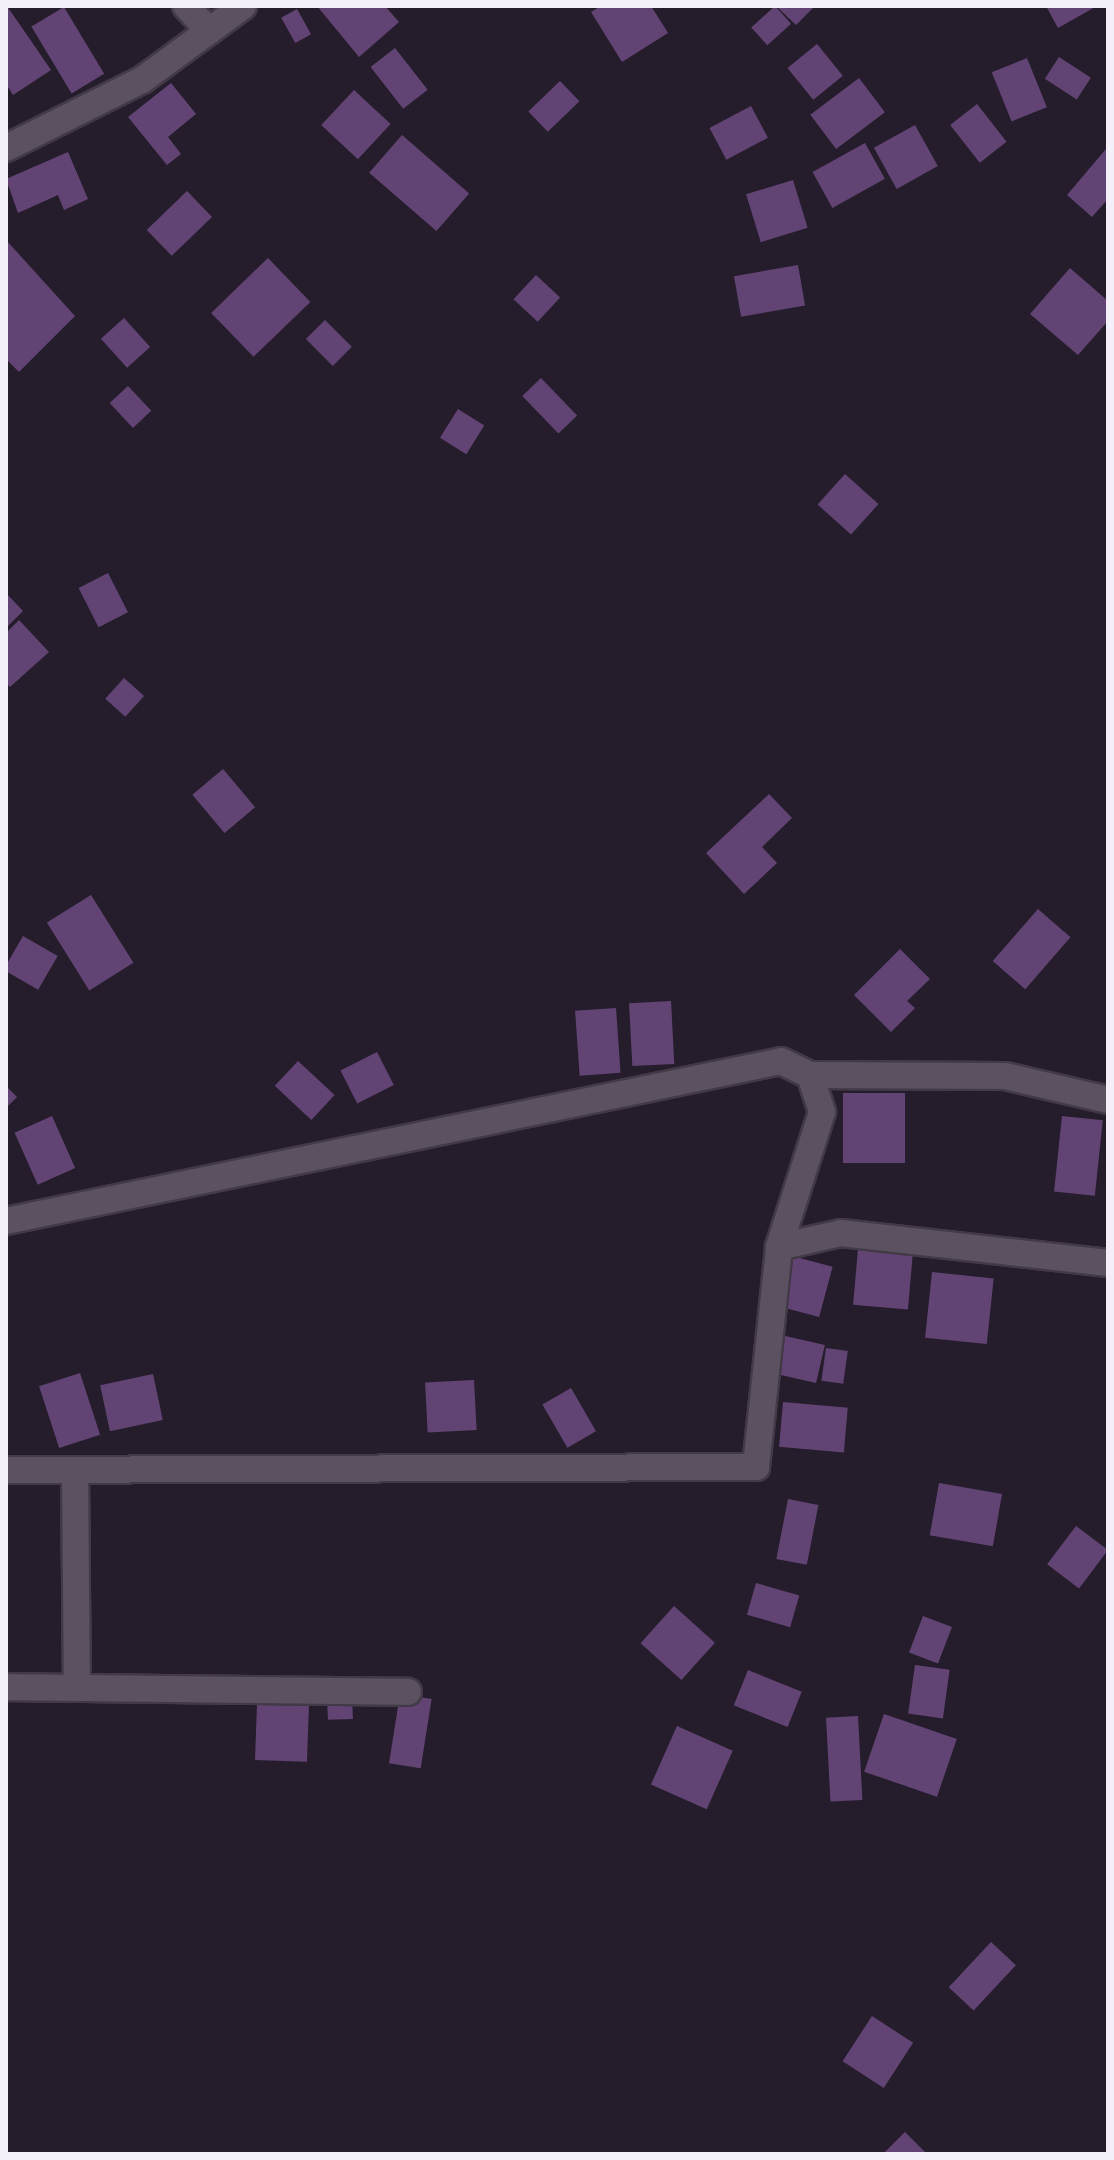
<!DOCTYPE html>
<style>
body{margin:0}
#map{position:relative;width:1114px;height:2160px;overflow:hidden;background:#261d2c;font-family:"Playfair Display",serif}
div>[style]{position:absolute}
.building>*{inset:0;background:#624474;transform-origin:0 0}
.roads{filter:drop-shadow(2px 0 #423a46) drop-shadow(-2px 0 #423a46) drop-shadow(0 2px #423a46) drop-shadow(0 -2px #423a46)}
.street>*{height:26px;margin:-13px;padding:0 13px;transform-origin:13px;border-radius:13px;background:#5b5161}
span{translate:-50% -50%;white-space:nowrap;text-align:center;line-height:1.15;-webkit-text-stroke:6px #261d2c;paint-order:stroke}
.frame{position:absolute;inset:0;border:8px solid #f5eff9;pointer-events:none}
</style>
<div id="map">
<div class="building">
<i style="clip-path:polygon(7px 6px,51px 70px,13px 95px,6px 84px)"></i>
<i style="clip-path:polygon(317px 6px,385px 6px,399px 22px,359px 57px)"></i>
<i style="clip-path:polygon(601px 6px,651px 6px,668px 33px,622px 62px,591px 12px)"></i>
<i style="left:775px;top:6px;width:24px;height:32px;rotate:48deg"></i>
<i style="clip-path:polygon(776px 6px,815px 6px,796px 25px)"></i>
<i style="clip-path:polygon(1046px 6px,1097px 6px,1058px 28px)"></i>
<i style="left:64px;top:7px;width:78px;height:38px;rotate:59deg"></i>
<i style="left:297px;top:9px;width:29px;height:18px;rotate:61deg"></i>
<i style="left:817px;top:44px;width:41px;height:38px;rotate:51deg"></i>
<i style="left:395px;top:48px;width:53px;height:31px;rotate:52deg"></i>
<i style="left:1059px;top:57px;width:38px;height:26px;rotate:33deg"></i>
<i style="left:1027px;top:58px;width:53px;height:38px;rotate:68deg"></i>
<i style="left:859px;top:78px;width:43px;height:61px;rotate:53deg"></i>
<i style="left:560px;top:81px;width:28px;height:44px;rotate:46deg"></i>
<i style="clip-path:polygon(171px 83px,196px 114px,168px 137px,181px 154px,167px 165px,128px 117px)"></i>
<i style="left:354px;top:90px;width:50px;height:48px;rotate:43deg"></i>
<i style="left:977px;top:104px;width:48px;height:34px;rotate:52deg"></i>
<i style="left:751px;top:106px;width:36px;height:47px;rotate:62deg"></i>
<i style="left:915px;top:125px;width:47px;height:47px;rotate:61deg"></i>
<i style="left:402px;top:135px;width:89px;height:50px;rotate:41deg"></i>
<i style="left:865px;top:143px;width:41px;height:60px;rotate:61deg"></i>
<i style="clip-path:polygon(1106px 149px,1108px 199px,1092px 217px,1067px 195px)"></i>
<i style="clip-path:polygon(68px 152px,88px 199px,64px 210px,58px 195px,18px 213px,6px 179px)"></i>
<i style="left:793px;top:180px;width:50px;height:49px;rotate:73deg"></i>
<i style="left:187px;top:191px;width:36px;height:56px;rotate:46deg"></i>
<i style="clip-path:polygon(6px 240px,75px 316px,19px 372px,6px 359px)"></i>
<i style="left:268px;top:258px;width:61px;height:79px;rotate:46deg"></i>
<i style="left:798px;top:265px;width:41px;height:65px;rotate:80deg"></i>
<i style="clip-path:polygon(1070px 268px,1108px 301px,1108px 321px,1078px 355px,1030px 314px)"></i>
<i style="left:536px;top:275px;width:33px;height:33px;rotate:43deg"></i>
<i style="left:124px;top:318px;width:39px;height:31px;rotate:48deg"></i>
<i style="left:325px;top:320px;width:38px;height:27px;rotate:45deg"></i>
<i style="left:541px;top:378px;width:52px;height:26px;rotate:46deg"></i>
<i style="left:128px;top:386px;width:34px;height:25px;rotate:47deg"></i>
<i style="left:458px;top:409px;width:31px;height:34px;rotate:32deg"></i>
<i style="left:845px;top:474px;width:45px;height:41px;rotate:42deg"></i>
<i style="left:108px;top:573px;width:44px;height:33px;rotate:63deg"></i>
<i style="clip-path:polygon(6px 593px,23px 611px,6px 628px)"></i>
<i style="clip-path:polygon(19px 620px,49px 652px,10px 687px,6px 683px,6px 633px)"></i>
<i style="left:124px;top:678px;width:27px;height:28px;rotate:42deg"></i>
<i style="left:223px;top:769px;width:50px;height:40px;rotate:50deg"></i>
<i style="clip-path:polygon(769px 794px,792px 818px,762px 847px,777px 863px,744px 894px,706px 853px)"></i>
<i style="left:91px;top:895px;width:80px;height:52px;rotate:58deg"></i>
<i style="left:1038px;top:909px;width:43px;height:69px;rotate:41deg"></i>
<i style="left:23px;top:936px;width:40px;height:39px;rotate:30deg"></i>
<i style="clip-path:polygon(900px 949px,930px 979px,907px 1001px,915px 1008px,891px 1032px,854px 995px)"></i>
<i style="left:671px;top:1001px;width:63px;height:42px;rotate:87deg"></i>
<i style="left:616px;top:1008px;width:65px;height:41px;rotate:86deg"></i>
<i style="left:377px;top:1052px;width:37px;height:41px;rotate:63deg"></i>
<i style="left:298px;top:1061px;width:50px;height:34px;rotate:43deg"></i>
<i style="clip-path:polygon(6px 1086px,17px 1097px,6px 1108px)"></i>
<i style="left:843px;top:1093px;width:62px;height:70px"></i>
<i style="left:52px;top:1116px;width:57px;height:41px;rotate:66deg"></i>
<i style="left:1062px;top:1116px;width:41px;height:76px;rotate:6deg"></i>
<i style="left:858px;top:1249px;width:55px;height:56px;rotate:5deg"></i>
<i style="left:792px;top:1256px;width:42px;height:52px;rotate:15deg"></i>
<i style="left:932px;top:1272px;width:62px;height:66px;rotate:6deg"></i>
<i style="left:781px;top:1335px;width:45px;height:39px;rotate:13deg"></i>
<i style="left:826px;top:1348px;width:22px;height:33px;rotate:8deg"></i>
<i style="left:80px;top:1373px;width:65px;height:43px;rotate:72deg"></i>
<i style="left:153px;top:1374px;width:47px;height:54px;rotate:78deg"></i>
<i style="left:474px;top:1380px;width:50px;height:49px;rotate:87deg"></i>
<i style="left:571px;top:1388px;width:50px;height:33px;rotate:60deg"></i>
<i style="left:783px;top:1402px;width:65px;height:45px;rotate:5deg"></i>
<i style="left:939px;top:1483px;width:64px;height:53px;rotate:10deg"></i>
<i style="left:788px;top:1499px;width:31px;height:61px;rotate:11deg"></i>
<i style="left:1076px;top:1526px;width:40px;height:48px;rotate:37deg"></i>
<i style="left:756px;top:1583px;width:45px;height:33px;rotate:16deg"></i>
<i style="left:674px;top:1606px;width:55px;height:50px;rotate:42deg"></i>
<i style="left:923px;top:1616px;width:31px;height:39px;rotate:21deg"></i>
<i style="left:915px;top:1665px;width:35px;height:49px;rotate:8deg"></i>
<i style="left:748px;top:1670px;width:58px;height:38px;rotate:22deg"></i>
<i style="left:258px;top:1675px;width:52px;height:85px;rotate:2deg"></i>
<i style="left:352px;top:1694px;width:25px;height:25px;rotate:88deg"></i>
<i style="left:400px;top:1694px;width:32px;height:70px;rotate:9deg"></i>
<i style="left:884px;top:1714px;width:77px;height:61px;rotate:19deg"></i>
<i style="left:858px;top:1716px;width:84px;height:32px;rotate:87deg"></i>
<i style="left:677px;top:1726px;width:61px;height:64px;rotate:24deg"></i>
<i style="left:991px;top:1942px;width:34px;height:62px;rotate:43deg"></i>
<i style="left:872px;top:2016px;width:49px;height:54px;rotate:33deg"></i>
<i style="clip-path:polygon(905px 2132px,927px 2154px,883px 2154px)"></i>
</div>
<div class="roads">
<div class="street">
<i style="left:186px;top:6px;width:34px;rotate:47deg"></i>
<i style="left:6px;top:148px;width:152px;rotate:-26.6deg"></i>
<i style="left:142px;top:80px;width:125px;rotate:-36.2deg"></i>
<i style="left:810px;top:1075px;width:195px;rotate:0.3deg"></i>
<i style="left:1005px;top:1076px;width:106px;rotate:13.1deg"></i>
<i style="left:6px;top:1221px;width:791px;rotate:-11.66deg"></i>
<i style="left:781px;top:1061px;width:32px;rotate:26deg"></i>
<i style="left:810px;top:1075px;width:39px;rotate:72deg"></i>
<i style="left:822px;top:1112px;width:142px;rotate:107.7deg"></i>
<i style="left:6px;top:1470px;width:750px;rotate:-0.23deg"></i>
<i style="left:756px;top:1467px;width:221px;rotate:-84deg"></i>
<i style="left:779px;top:1247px;width:64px;rotate:-12.7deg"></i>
<i style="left:841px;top:1233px;width:269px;rotate:6.4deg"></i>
<i style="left:75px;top:1470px;width:218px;rotate:89.5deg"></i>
<i style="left:6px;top:1687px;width:402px;rotate:0.7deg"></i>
</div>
</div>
<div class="frame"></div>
</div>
